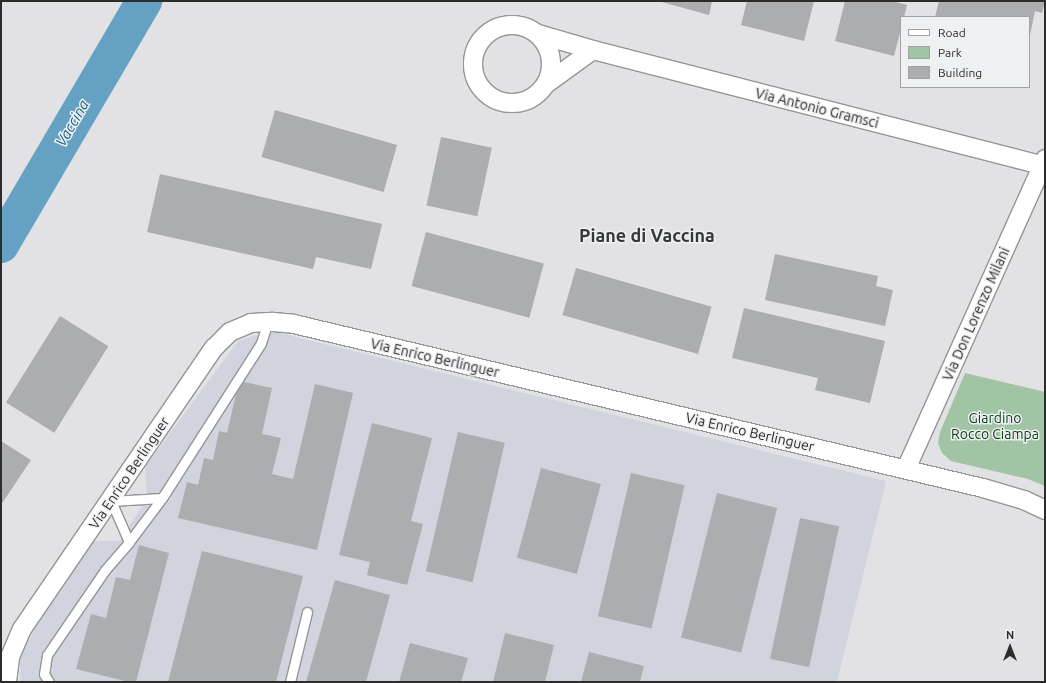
<!DOCTYPE html>
<style>
body{margin:0}
#map{position:relative;width:1046px;height:683px;overflow:hidden;background:#e2e2e5;font-family:Ubuntu,sans-serif}
div>[style]{position:absolute}
.built>*{inset:0;background:#d1d4de}
.green>*{inset:0;background:#a1c4a5}
.river>*{height:36px;margin:-18px;padding:0 18px;transform-origin:18px;border-radius:18px;background:#64a1c3}
.building>*{inset:0;background:#acadaf;transform-origin:0 0}
.roads{filter:drop-shadow(1px 0 #949597) drop-shadow(-1px 0 #949597) drop-shadow(0 1px #949597) drop-shadow(0 -1px #949597)}
.lane>*{height:9px;margin:-4.5px;padding:0 4.5px;transform-origin:4.5px;border-radius:4.5px;background:#fff}
.street>*{height:18px;margin:-9px;padding:0 9px;transform-origin:9px;border-radius:9px;background:#fff}
.street>.ring{margin:-9px;padding:0;box-sizing:content-box;background:none;border:18px solid #fff;border-radius:50%}
span{translate:-50% -50%;white-space:nowrap;text-align:center;line-height:1.15;-webkit-text-stroke:3px #eff0f2;paint-order:stroke}
.street-label{font-size:14px;color:#2c2c2d}
.park-label{font-size:14px;color:#063f17}
.water-label{font-size:15px;color:#145f81;font-style:italic}
.district-label{font-size:18px;color:#363739;font-weight:700}
.frame{position:absolute;inset:0;border:2px solid #2c2c2d;pointer-events:none}
.legend{position:absolute;left:900px;top:16px;width:130px;height:72px;box-sizing:border-box;background:#eff0f2;border:1px solid #a1a2a3;margin:0;padding:5px 7px;list-style:none;font-size:12px;color:#2c2c2d}
.legend li{display:flex;align-items:center;gap:8px;height:20px}
.legend b{width:20px;border:1px solid #a1a2a3}
.north{position:absolute;left:990px;top:627px;width:40px;height:40px;-webkit-text-stroke:3px #eff0f2;paint-order:stroke;rotate:0deg;font-size:11px;font-weight:700;line-height:16px;text-align:center;color:#2c2c2d}
.north::after{content:'';display:block;margin:auto;width:14px;height:18px;background:#2c2c2d;clip-path:polygon(50% 0,100% 100%,50% 72%,0 100%)}
</style>
<div id="map">
<div class="built">
<i style="clip-path:polygon(273px 330px,299px 338px,886px 481px,837px 682px,20px 682px,20px 656px,83px 541px,119px 541px,147px 499px,145px 467px,238px 341px)"></i>
</div>
<div class="green">
<i style="clip-path:polygon(965px 373px,1045px 392px,1045px 486px,1028px 479px,951px 461px,942px 453px,938px 443px,940px 432px)"></i>
</div>
<div class="river">
<i style="left:1px;top:245px;width:283px;rotate:-59.6deg"></i>
</div>
<div class="building">
<i style="clip-path:polygon(658px 1px,712px 1px,709px 15px)"></i>
<i style="clip-path:polygon(747px 1px,814px 1px,804px 41px,741px 25px)"></i>
<i style="clip-path:polygon(845px 1px,892px 1px,907px 5px,904px 17px,901px 17px,901px 29px,894px 56px,835px 41px)"></i>
<i style="clip-path:polygon(939px 1px,1045px 1px,1042px 13px,1035px 11px,1030px 35px,1029px 17px,935px 17px)"></i>
<i style="left:275px;top:110px;width:127px;height:49px;rotate:16deg"></i>
<i style="left:441px;top:137px;width:52px;height:70px;rotate:12deg"></i>
<i style="clip-path:polygon(160px 174px,382px 224px,371px 269px,316px 257px,313px 269px,147px 232px)"></i>
<i style="left:426px;top:232px;width:122px;height:56px;rotate:15deg"></i>
<i style="clip-path:polygon(775px 254px,878px 276px,876px 286px,893px 290px,885px 326px,765px 300px)"></i>
<i style="left:576px;top:268px;width:141px;height:49px;rotate:16deg"></i>
<i style="clip-path:polygon(744px 308px,885px 341px,870px 403px,815px 390px,818px 378px,732px 358px)"></i>
<i style="left:60px;top:316px;width:57px;height:102px;rotate:32deg"></i>
<i style="clip-path:polygon(239px 381px,272px 388px,262px 434px,281px 438px,272px 474px,293px 479px,315px 384px,353px 393px,317px 550px,178px 518px,187px 482px,198px 485px,204px 458px,213px 460px,219px 431px,227px 433px)"></i>
<i style="clip-path:polygon(372px 423px,432px 438px,411px 521px,423px 524px,407px 585px,367px 575px,370px 562px,339px 555px)"></i>
<i style="left:458px;top:432px;width:48px;height:143px;rotate:13deg"></i>
<i style="clip-path:polygon(1px 441px,31px 460px,1px 505px)"></i>
<i style="left:541px;top:468px;width:62px;height:93px;rotate:15deg"></i>
<i style="left:631px;top:473px;width:55px;height:147px;rotate:13deg"></i>
<i style="left:717px;top:493px;width:62px;height:149px;rotate:14deg"></i>
<i style="left:800px;top:518px;width:40px;height:144px;rotate:12deg"></i>
<i style="clip-path:polygon(139px 545px,169px 553px,136px 682px,129px 682px,76px 669px,91px 614px,106px 618px,116px 577px,130px 580px)"></i>
<i style="clip-path:polygon(202px 551px,303px 576px,276px 682px,168px 682px)"></i>
<i style="clip-path:polygon(335px 580px,390px 595px,366px 682px,306px 682px)"></i>
<i style="clip-path:polygon(505px 633px,554px 645px,545px 682px,493px 682px)"></i>
<i style="clip-path:polygon(410px 643px,468px 658px,461px 682px,399px 682px)"></i>
<i style="clip-path:polygon(589px 652px,644px 666px,640px 682px,581px 682px)"></i>
</div>
<div class="roads">
<div class="lane">
<i style="left:129px;top:542px;width:55px;rotate:-53.1deg"></i>
<i style="left:49px;top:682px;width:9px;rotate:-122deg"></i>
<i style="left:44px;top:674px;width:19px;rotate:-81deg"></i>
<i style="left:47px;top:655px;width:103px;rotate:-55.7deg"></i>
<i style="left:105px;top:570px;width:37px;rotate:-49deg"></i>
<i style="left:129px;top:542px;width:45px;rotate:-113.7deg"></i>
<i style="left:111px;top:501px;width:51px;rotate:-3.4deg"></i>
<i style="left:162px;top:498px;width:184px;rotate:-57.4deg"></i>
<i style="left:261px;top:343px;width:22px;rotate:-72deg"></i>
<i style="left:290px;top:682px;width:72px;rotate:-76.3deg"></i>
</div>
<div class="street">
<i class="ring" style="left:473px;top:25px;width:60px;height:60px"></i>
<i style="left:538px;top:34px;width:57px;rotate:16.2deg"></i>
<i style="left:593px;top:50px;width:463px;rotate:14.4deg"></i>
<i style="left:546px;top:84px;width:58px;rotate:-35.9deg"></i>
<i style="left:906px;top:469px;width:340px;rotate:-65.8deg"></i>
<i style="left:7px;top:682px;width:25px;rotate:-83deg"></i>
<i style="left:10px;top:657px;width:30px;rotate:-67deg"></i>
<i style="left:22px;top:629px;width:340px;rotate:-55.7deg"></i>
<i style="left:214px;top:348px;width:23px;rotate:-45deg"></i>
<i style="left:230px;top:332px;width:23px;rotate:-23deg"></i>
<i style="left:251px;top:323px;width:22px;rotate:-3deg"></i>
<i style="left:273px;top:322px;width:21px;rotate:5deg"></i>
<i style="left:294px;top:324px;width:708px;rotate:13.39deg"></i>
<i style="left:983px;top:488px;width:43px;rotate:16.3deg"></i>
<i style="left:1024px;top:500px;width:23px;rotate:25deg"></i>
</div>
</div>
<div class="street-label">
<span style="left:817px;top:108px;rotate:14deg">Via Antonio Gramsci</span>
<span style="left:976px;top:314px;rotate:-66deg">Via Don Lorenzo Milani</span>
<span style="left:435px;top:358px;rotate:13deg">Via Enrico Berlinguer</span>
<span style="left:750px;top:432px;rotate:13deg">Via Enrico Berlinguer</span>
<span style="left:129px;top:473px;rotate:-56deg">Via Enrico Berlinguer</span>
</div>
<div class="park-label">
<span style="left:995px;top:426px">Giardino<br>Rocco Ciampa</span>
</div>
<div class="water-label">
<span style="left:72px;top:123px;rotate:-60deg">Vaccina</span>
</div>
<div class="district-label">
<span style="left:647px;top:235px">Piane di Vaccina</span>
</div>
<div class="frame"></div>
<ul class="legend">
<li><b style="height:5px;background:#fff"></b>Road</li>
<li><b style="height:11px;background:#a1c4a5"></b>Park</li>
<li><b style="height:11px;background:#acadaf"></b>Building</li>
</ul>
<div class="north">N</div>
</div>
